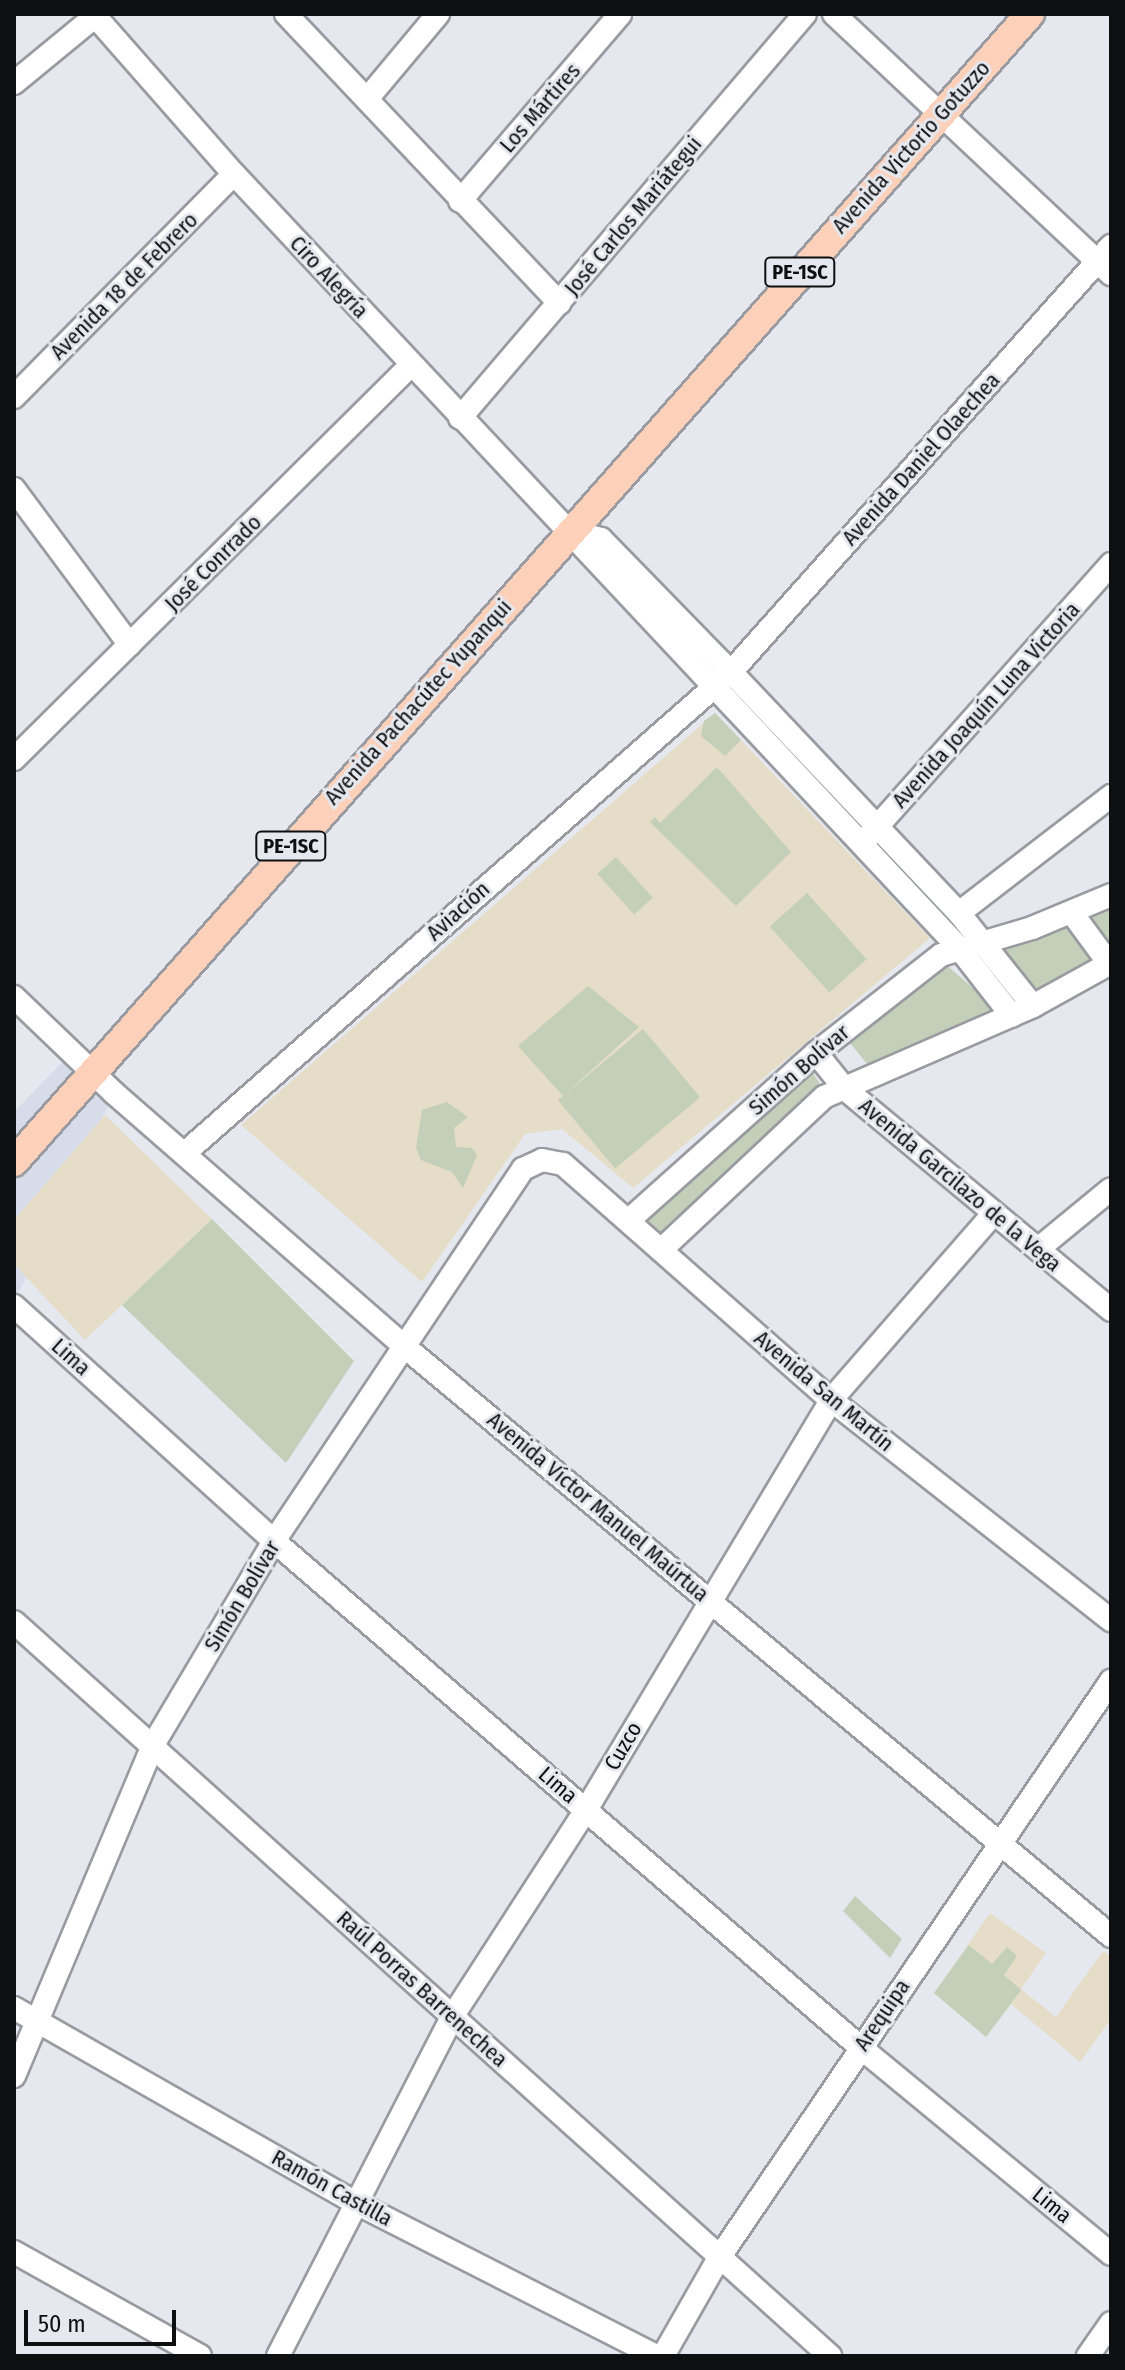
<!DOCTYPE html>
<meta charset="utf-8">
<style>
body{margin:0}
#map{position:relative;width:1125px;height:2370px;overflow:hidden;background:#e5e8ee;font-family:"Fira Sans Condensed",sans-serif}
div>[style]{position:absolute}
.built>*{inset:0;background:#d6dce9}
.education>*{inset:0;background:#e6ddc8}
.green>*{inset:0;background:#c3cfb8;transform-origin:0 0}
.roads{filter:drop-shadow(2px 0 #999ba1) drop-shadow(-2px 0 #999ba1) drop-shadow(0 2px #999ba1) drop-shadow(0 -2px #999ba1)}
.minor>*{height:22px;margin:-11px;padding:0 11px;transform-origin:11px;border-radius:11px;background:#fff}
.major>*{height:28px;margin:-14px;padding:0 14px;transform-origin:14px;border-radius:14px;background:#fcd0b9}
span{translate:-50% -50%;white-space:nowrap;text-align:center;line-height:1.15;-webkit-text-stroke:6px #e5e8ee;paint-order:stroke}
.shield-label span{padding:2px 6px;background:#e5e8ee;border:2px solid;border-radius:6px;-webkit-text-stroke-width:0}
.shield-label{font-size:20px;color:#0e0f11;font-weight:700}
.street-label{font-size:22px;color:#0e0f11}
.frame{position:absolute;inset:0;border:16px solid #0e0f11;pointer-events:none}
.scale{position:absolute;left:24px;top:2310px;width:152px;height:36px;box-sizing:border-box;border:4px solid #0e0f11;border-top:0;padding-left:10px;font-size:24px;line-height:28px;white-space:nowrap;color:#0e0f11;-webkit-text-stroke:6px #e5e8ee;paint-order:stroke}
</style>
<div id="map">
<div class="built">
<i style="clip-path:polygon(72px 1052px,114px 1093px,14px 1302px,14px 1112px)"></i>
</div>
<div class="education">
<i style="clip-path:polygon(715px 713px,930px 938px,633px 1188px,562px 1129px,525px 1134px,422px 1282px,241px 1125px)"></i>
<i style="clip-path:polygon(105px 1115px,212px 1219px,85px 1340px,14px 1264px,14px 1220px)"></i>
<i style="clip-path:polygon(990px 1913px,1046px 1953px,1021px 1989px,1056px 2017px,1103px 1951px,1111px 1957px,1111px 2019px,1080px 2062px,1011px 2004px,986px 2037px,934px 1993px)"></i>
</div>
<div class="green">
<i style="clip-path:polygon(715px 713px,741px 740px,725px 756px,701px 736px,704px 721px)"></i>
<i style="clip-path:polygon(717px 767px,791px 852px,736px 906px,650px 822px,655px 817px,660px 823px)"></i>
<i style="left:616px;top:857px;width:55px;height:25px;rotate:48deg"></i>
<i style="clip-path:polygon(1111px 891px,1111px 972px,1033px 1006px,985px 943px)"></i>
<i style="left:807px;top:893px;width:89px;height:50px;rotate:48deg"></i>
<i style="clip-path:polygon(943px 962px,996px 1008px,872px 1070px,846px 1038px)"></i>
<i style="clip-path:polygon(588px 986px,639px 1027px,563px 1096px,518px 1046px)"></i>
<i style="left:643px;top:1029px;width:89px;height:111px;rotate:50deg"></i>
<i style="clip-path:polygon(809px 1068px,821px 1085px,664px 1235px,644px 1218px)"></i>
<i style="clip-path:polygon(447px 1102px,468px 1117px,454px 1128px,456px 1147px,472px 1148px,477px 1155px,463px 1188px,452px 1172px,421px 1160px,416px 1148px,422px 1110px)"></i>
<i style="clip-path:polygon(212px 1219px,354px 1361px,286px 1463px,122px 1305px)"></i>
<i style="clip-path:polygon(855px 1896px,902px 1939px,890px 1958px,843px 1911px)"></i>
<i style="clip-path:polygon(969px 1945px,992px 1964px,1007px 1947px,1017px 1956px,1004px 1975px,1021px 1990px,986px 2037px,934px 1993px)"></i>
</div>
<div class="roads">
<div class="minor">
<i style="left:286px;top:14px;width:398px;rotate:46.6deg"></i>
<i style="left:834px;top:14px;width:380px;rotate:43.2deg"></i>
<i style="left:95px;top:16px;width:210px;rotate:48.7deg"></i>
<i style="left:234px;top:174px;width:1061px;rotate:46.87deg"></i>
<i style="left:959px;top:948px;width:86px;rotate:52.1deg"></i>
<i style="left:14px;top:83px;width:109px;rotate:-39.4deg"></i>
<i style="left:367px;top:99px;width:111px;rotate:-50.1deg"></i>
<i style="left:460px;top:201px;width:246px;rotate:-49.4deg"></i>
<i style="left:14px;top:397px;width:313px;rotate:-45.4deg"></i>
<i style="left:460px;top:418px;width:531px;rotate:-49.5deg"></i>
<i style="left:14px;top:489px;width:194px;rotate:53.4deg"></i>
<i style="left:569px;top:531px;width:33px;rotate:14deg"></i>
<i style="left:601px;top:539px;width:186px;rotate:45.7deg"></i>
<i style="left:731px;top:672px;width:332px;rotate:46.6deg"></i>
<i style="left:959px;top:913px;width:119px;rotate:51.5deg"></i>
<i style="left:14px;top:759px;width:559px;rotate:-44.78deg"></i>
<i style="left:867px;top:838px;width:367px;rotate:-48.3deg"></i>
<i style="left:959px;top:913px;width:192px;rotate:-37.6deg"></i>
<i style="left:1072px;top:913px;width:66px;rotate:53.7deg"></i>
<i style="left:14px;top:997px;width:139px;rotate:43.8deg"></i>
<i style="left:114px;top:1093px;width:386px;rotate:41.1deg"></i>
<i style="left:405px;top:1347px;width:919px;rotate:39.84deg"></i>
<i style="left:816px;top:1053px;width:46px;rotate:51.1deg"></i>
<i style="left:845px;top:1089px;width:346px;rotate:39.7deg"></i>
<i style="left:186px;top:1152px;width:726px;rotate:-41.37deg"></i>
<i style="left:731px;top:672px;width:571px;rotate:-48.27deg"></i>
<i style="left:628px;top:1221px;width:252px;rotate:-41.8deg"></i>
<i style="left:816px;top:1053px;width:159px;rotate:-38.1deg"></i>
<i style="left:941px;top:955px;width:95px;rotate:-16.5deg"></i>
<i style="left:1032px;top:928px;width:86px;rotate:-22.7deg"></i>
<i style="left:1038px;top:1249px;width:94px;rotate:-39.4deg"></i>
<i style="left:661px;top:1250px;width:224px;rotate:-43.2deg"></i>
<i style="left:824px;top:1097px;width:228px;rotate:-23.5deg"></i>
<i style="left:1033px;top:1006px;width:89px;rotate:-28.9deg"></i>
<i style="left:14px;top:1306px;width:350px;rotate:42.1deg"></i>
<i style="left:274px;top:1541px;width:774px;rotate:40.81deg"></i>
<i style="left:860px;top:2047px;width:325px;rotate:39.5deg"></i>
<i style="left:14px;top:1622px;width:1098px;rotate:41.97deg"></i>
<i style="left:14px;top:2008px;width:394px;rotate:29.7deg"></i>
<i style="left:356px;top:2203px;width:337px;rotate:27deg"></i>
<i style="left:14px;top:2076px;width:359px;rotate:-67.2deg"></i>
<i style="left:153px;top:1745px;width:237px;rotate:-59.3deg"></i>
<i style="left:274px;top:1541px;width:448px;rotate:-56.2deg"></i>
<i style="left:523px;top:1169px;width:21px;rotate:-25deg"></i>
<i style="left:542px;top:1160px;width:21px;rotate:11deg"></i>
<i style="left:563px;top:1164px;width:357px;rotate:41.4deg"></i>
<i style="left:831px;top:1400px;width:356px;rotate:38.2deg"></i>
<i style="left:14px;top:2252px;width:213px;rotate:29.2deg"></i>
<i style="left:278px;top:2356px;width:381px;rotate:-62.8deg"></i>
<i style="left:452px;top:2017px;width:247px;rotate:-57.1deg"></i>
<i style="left:586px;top:1810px;width:478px;rotate:-59.1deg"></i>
<i style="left:831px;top:1400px;width:248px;rotate:-48.9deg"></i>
<i style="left:663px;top:2356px;width:113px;rotate:-60.3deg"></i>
<i style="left:719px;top:2258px;width:698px;rotate:-55.81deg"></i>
<i style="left:1088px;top:2356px;width:40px;rotate:-55.1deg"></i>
</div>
<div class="major">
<i style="left:14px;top:1162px;width:1533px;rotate:-48.49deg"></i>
</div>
</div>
<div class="shield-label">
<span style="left:800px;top:272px">PE-1SC</span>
<span style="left:291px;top:846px">PE-1SC</span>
</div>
<div class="street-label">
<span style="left:540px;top:108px;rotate:-49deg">Los Mártires</span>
<span style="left:911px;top:147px;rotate:-48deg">Avenida Victorio Gotuzzo</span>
<span style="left:633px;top:216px;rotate:-50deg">José Carlos Mariátegui</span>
<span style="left:329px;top:277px;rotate:47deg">Ciro Alegría</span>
<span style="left:124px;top:286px;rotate:-45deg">Avenida 18 de Febrero</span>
<span style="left:921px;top:459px;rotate:-48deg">Avenida Daniel Olaechea</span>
<span style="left:213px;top:563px;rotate:-45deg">José Conrrado</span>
<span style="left:418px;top:702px;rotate:-48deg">Avenida Pachacútec Yupanqui</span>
<span style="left:986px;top:705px;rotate:-48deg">Avenida Joaquín Luna Victoria</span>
<span style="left:458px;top:911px;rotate:-42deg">Aviación</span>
<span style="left:799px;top:1070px;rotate:-41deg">Simón Bolívar</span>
<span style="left:960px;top:1185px;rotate:40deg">Avenida Garcilazo de la Vega</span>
<span style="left:71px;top:1357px;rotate:42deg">Lima</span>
<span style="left:824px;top:1391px;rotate:40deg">Avenida San Martín</span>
<span style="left:598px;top:1507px;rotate:40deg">Avenida Víctor Manuel Maúrtua</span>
<span style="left:242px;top:1596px;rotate:-59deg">Simón Bolívar</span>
<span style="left:623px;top:1746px;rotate:-60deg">Cuzco</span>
<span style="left:558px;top:1785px;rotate:41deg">Lima</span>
<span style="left:422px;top:1989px;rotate:42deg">Raúl Porras Barrenechea</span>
<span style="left:882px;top:2015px;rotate:-56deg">Arequipa</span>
<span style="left:332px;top:2188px;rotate:29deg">Ramón Castilla</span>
<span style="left:1052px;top:2205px;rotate:39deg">Lima</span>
</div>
<div class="frame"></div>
<div class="scale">50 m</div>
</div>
